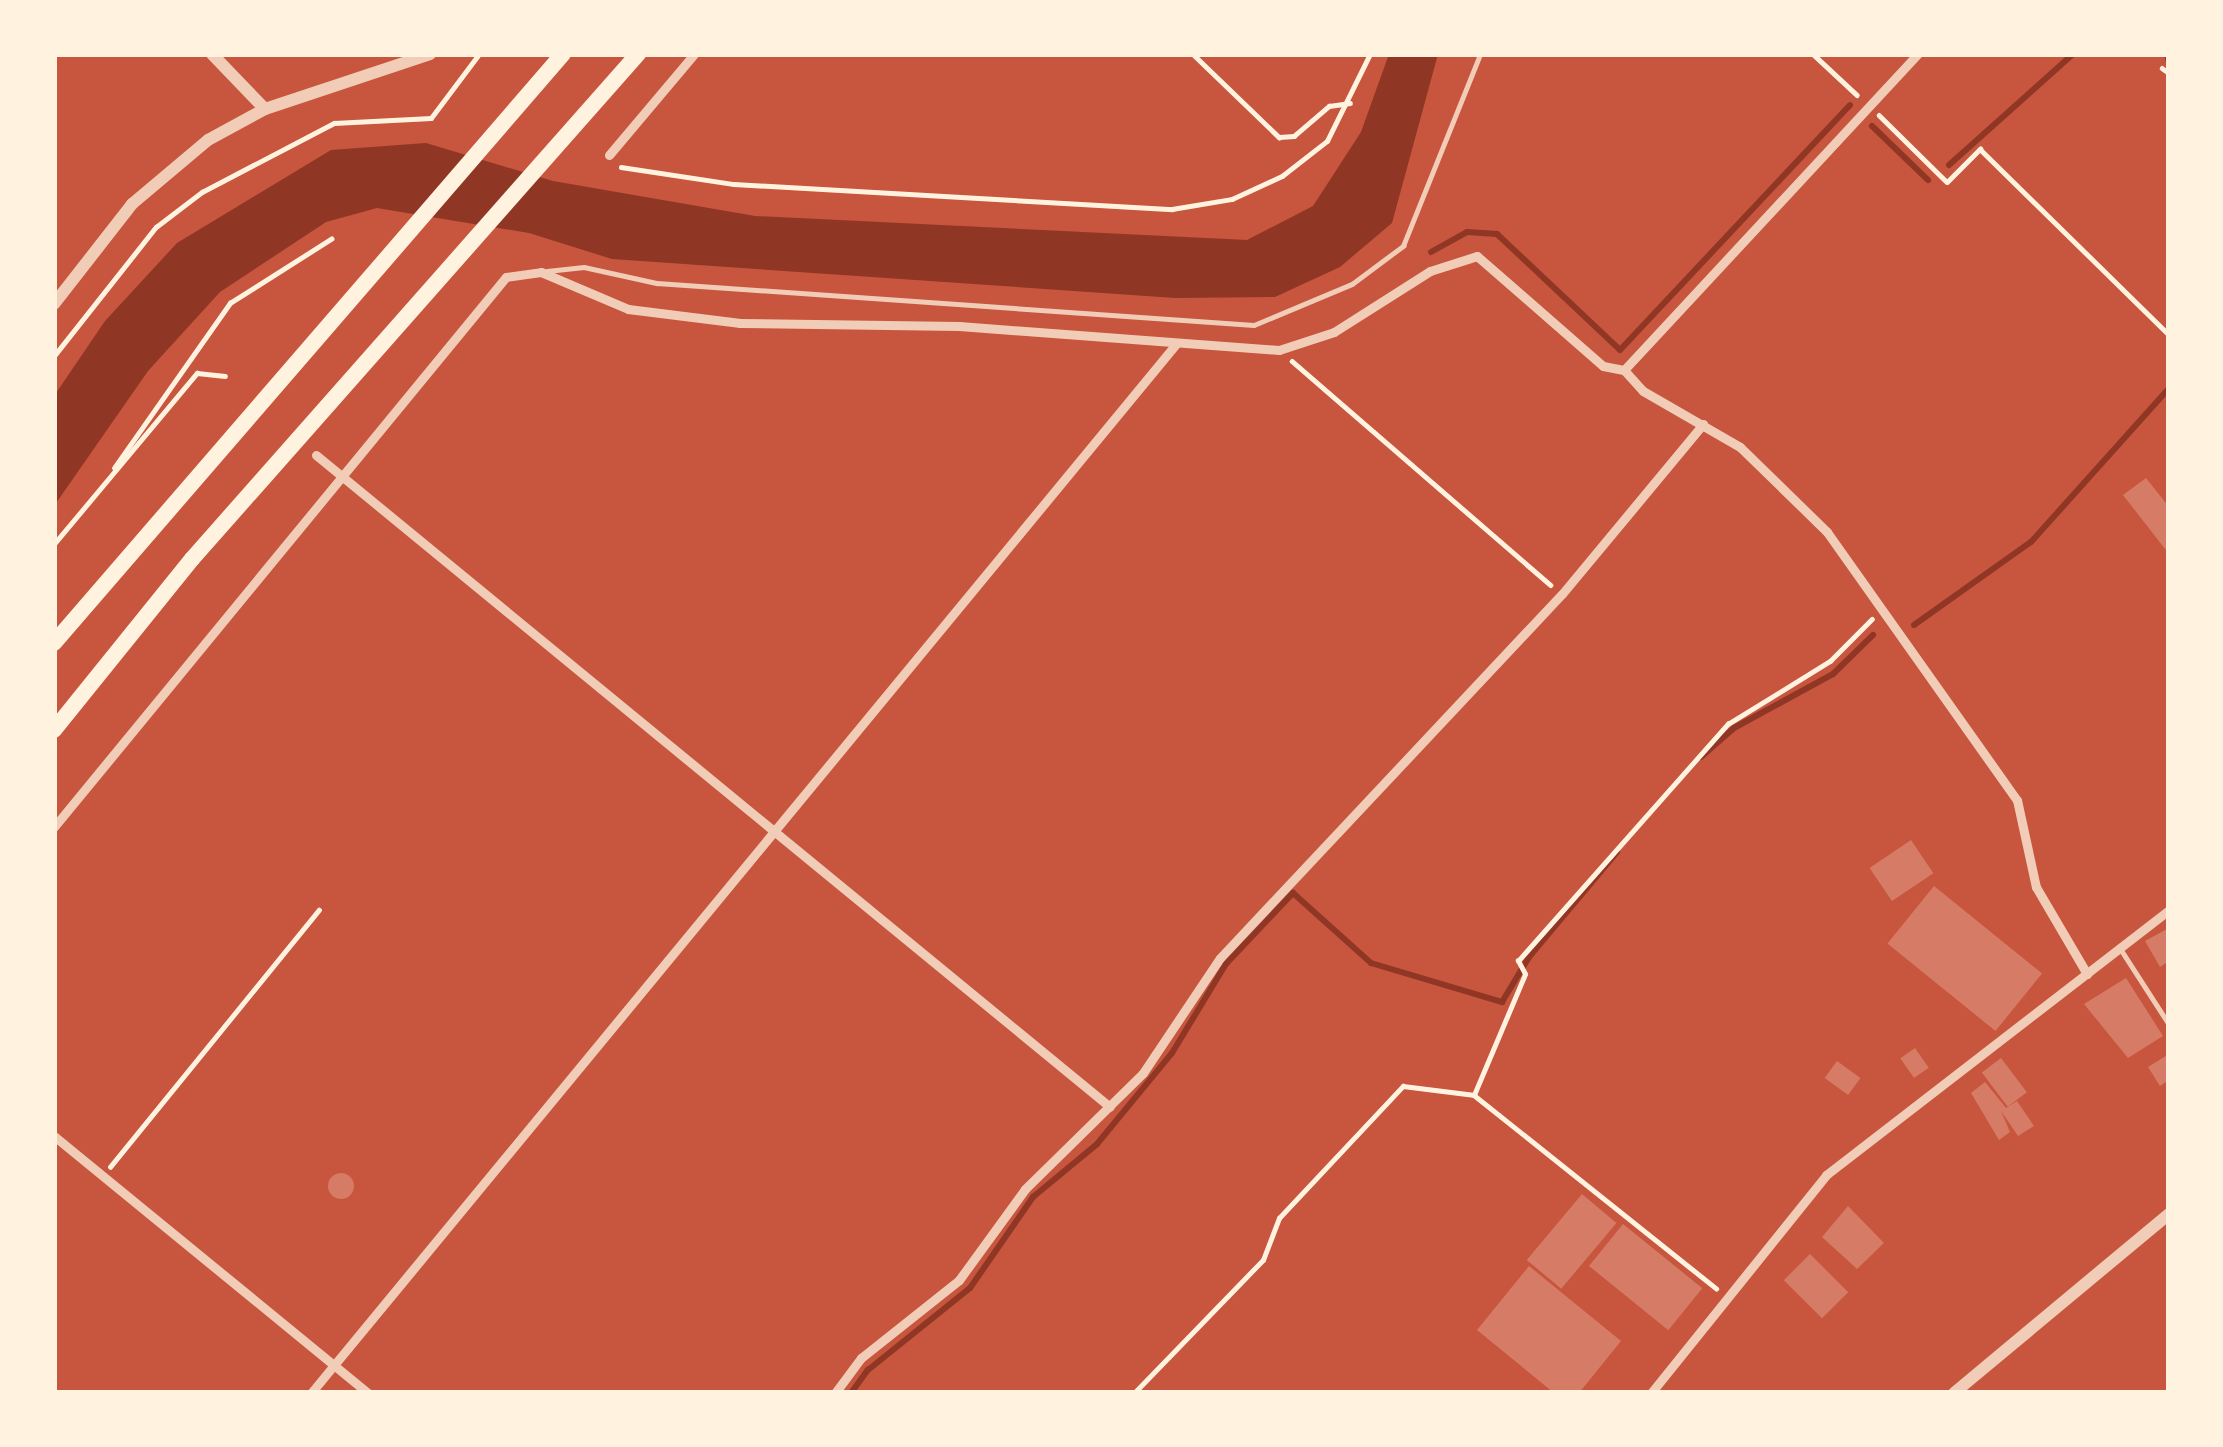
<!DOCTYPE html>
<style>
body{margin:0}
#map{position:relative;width:2223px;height:1447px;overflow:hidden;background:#c8553d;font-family:"Asap Condensed",sans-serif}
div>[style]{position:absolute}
.water>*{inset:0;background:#8f3625}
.stream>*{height:6px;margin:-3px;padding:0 3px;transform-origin:3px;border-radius:3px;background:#8f3625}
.building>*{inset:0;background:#d67c66;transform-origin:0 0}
.round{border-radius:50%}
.path>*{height:4.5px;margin:-2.25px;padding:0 2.25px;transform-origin:2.25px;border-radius:2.25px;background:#fff3e0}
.service>*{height:4.5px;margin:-2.25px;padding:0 2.25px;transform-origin:2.25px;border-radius:2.25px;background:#f1ccb7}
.minor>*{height:9px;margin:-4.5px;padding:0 4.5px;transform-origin:4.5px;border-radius:4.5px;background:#f1ccb7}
.tertiary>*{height:12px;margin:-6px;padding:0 6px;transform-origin:6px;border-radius:6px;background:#f1ccb7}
.motorway>*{height:16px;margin:-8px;padding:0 8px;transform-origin:8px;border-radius:8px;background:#fff3e0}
span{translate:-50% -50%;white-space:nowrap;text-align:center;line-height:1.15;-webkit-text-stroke:12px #fff3e0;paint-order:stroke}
.frame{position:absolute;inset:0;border:57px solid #fff3e0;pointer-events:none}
</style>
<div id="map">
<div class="water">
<i style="clip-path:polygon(1389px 54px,1438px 54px,1392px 223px,1340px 267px,1275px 297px,1175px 298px,612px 259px,529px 233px,377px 208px,326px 222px,220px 292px,148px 371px,54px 506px,54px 396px,105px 321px,177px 243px,331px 150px,426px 143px,553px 181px,755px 216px,1247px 240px,1313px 206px,1361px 132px)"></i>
</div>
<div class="stream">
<i style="left:2167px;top:54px;width:9px;rotate:77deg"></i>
<i style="left:1872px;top:126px;width:78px;rotate:44deg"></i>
<i style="left:1949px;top:165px;width:166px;rotate:-41.8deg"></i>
<i style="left:1431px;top:252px;width:41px;rotate:-29.1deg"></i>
<i style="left:1467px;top:232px;width:30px;rotate:4deg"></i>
<i style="left:1497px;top:234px;width:169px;rotate:43.3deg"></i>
<i style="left:1620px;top:350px;width:336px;rotate:-46.8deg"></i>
<i style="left:1914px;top:625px;width:143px;rotate:-35.4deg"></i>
<i style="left:2031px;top:542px;width:207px;rotate:-48.1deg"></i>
<i style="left:1701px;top:757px;width:44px;rotate:-41.3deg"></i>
<i style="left:1734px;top:728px;width:113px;rotate:-28.6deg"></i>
<i style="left:1833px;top:674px;width:56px;rotate:-44.3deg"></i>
<i style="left:851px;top:1393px;width:29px;rotate:-54deg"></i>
<i style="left:868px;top:1370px;width:131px;rotate:-38.8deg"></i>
<i style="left:970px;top:1288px;width:111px;rotate:-55.3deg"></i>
<i style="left:1033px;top:1197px;width:83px;rotate:-39.6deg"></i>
<i style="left:1097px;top:1144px;width:118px;rotate:-50.5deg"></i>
<i style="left:1172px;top:1053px;width:104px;rotate:-58.8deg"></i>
<i style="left:1226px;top:964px;width:98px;rotate:-46.7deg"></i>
<i style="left:1293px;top:893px;width:105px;rotate:41.9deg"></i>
<i style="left:1371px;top:963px;width:137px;rotate:16.6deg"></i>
<i style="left:1502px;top:1002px;width:52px;rotate:-59deg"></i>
<i style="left:1529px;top:957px;width:137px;rotate:-50deg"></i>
</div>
<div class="building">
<i style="clip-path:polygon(2146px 478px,2169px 507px,2169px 554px,2123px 495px)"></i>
<i style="left:1911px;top:840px;width:40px;height:50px;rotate:56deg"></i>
<i style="left:1934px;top:886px;width:139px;height:74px;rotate:39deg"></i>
<i style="clip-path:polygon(2167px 929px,2169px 961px,2160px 967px,2145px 941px)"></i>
<i style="clip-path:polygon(2126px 978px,2163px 1036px,2128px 1058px,2084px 1004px)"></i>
<i style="left:1915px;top:1048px;width:24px;height:18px;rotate:55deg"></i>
<i style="clip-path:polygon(2169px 1054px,2169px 1080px,2160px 1086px,2148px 1067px)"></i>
<i style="left:2001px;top:1058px;width:43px;height:24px;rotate:53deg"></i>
<i style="left:1837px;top:1061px;width:29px;height:21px;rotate:36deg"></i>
<i style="clip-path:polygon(1985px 1082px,2006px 1108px,2017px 1101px,2034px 1126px,2018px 1136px,2001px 1111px,2010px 1132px,1999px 1140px,1971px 1093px)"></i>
<i class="round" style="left:328px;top:1173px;width:26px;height:26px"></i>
<i style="left:1582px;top:1194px;width:45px;height:86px;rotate:40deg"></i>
<i style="clip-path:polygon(1848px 1206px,1884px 1243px,1857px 1269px,1822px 1237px)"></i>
<i style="left:1623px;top:1224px;width:102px;height:54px;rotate:39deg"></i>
<i style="left:1810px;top:1254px;width:54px;height:37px;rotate:45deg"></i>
<i style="clip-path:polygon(1529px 1266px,1621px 1341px,1579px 1393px,1554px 1393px,1477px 1330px)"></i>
</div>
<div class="path">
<i style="left:1193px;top:54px;width:120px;rotate:44deg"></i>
<i style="left:1279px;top:137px;width:15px;rotate:-4deg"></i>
<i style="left:1294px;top:136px;width:46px;rotate:-40.6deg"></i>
<i style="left:1329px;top:106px;width:21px;rotate:-8deg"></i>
<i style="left:1813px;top:54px;width:60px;rotate:43deg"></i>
<i style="left:2162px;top:68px;width:9px;rotate:36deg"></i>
<i style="left:1879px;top:115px;width:95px;rotate:44.6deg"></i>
<i style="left:1947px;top:182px;width:47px;rotate:-45deg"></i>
<i style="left:1980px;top:149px;width:265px;rotate:44.5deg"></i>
<i style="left:621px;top:167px;width:114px;rotate:8.6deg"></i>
<i style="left:734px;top:184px;width:439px;rotate:3.3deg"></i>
<i style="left:1172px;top:209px;width:61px;rotate:-9.5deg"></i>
<i style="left:1232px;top:199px;width:55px;rotate:-24.7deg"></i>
<i style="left:1282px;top:176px;width:57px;rotate:-37.9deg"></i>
<i style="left:1327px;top:141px;width:97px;rotate:-63.7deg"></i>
<i style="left:54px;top:356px;width:164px;rotate:-51.7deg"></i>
<i style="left:156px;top:227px;width:58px;rotate:-37.3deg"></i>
<i style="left:202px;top:192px;width:149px;rotate:-27.6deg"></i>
<i style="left:334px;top:123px;width:97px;rotate:-3deg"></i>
<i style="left:431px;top:118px;width:80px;rotate:-53.1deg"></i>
<i style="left:1292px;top:361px;width:342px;rotate:40.9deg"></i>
<i style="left:114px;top:468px;width:202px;rotate:-54.9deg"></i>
<i style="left:230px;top:303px;width:120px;rotate:-32.4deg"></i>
<i style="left:54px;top:544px;width:223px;rotate:-50.1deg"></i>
<i style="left:197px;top:373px;width:28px;rotate:6deg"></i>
<i style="left:1474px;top:1095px;width:131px;rotate:-67.1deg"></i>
<i style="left:1525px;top:974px;width:15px;rotate:-118deg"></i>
<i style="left:1518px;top:961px;width:317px;rotate:-48.5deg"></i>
<i style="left:1728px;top:724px;width:120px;rotate:-31.7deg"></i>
<i style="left:1830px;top:661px;width:59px;rotate:-45deg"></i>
<i style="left:110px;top:1167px;width:331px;rotate:-50.9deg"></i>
<i style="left:1134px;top:1393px;width:185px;rotate:-45.9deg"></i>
<i style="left:1263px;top:1260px;width:45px;rotate:-69.1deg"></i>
<i style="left:1279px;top:1218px;width:181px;rotate:-46.8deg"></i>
<i style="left:1403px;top:1086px;width:72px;rotate:7.2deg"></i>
<i style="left:1474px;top:1095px;width:310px;rotate:38.6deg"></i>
</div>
<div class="service">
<i style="left:547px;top:271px;width:37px;rotate:-6deg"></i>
<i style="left:584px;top:267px;width:75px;rotate:12.4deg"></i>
<i style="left:657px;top:283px;width:598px;rotate:4.02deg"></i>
<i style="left:1254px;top:325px;width:106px;rotate:-22.7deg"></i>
<i style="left:1352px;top:284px;width:64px;rotate:-36.7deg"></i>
<i style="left:1403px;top:246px;width:207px;rotate:-68.1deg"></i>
<i style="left:2120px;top:948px;width:90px;rotate:57.2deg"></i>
</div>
<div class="minor">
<i style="left:609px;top:155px;width:132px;rotate:-49.9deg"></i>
<i style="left:1624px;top:370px;width:432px;rotate:-47.1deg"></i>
<i style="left:316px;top:455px;width:1027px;rotate:39.39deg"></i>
<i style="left:54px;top:827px;width:712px;rotate:-50.59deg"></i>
<i style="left:506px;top:277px;width:35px;rotate:-8deg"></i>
<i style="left:541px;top:272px;width:95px;rotate:23deg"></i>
<i style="left:628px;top:309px;width:113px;rotate:7.1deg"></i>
<i style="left:740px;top:323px;width:219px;rotate:0.8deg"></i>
<i style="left:959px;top:326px;width:321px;rotate:4.3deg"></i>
<i style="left:1279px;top:350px;width:58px;rotate:-18.1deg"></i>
<i style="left:1334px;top:332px;width:114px;rotate:-32.4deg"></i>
<i style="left:1430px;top:271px;width:49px;rotate:-17.7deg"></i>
<i style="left:1477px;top:256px;width:167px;rotate:41.1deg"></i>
<i style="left:1603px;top:366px;width:21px;rotate:11deg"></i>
<i style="left:1624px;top:370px;width:28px;rotate:48deg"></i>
<i style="left:1643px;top:391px;width:112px;rotate:30deg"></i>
<i style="left:1740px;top:447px;width:122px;rotate:44.3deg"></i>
<i style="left:1827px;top:532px;width:329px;rotate:54.7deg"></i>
<i style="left:2017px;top:800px;width:89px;rotate:77.7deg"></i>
<i style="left:2036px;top:887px;width:101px;rotate:59.6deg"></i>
<i style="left:54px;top:1136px;width:406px;rotate:39.3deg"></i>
<i style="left:311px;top:1393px;width:1361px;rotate:-50.49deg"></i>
<i style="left:835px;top:1393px;width:44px;rotate:-53.4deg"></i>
<i style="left:861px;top:1358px;width:125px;rotate:-38.5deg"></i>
<i style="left:959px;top:1280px;width:112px;rotate:-54deg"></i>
<i style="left:1025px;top:1189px;width:165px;rotate:-44.5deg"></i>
<i style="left:1143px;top:1073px;width:138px;rotate:-56.2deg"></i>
<i style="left:1220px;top:958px;width:499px;rotate:-46.8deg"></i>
<i style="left:1562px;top:594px;width:221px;rotate:-50.3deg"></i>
<i style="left:1651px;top:1393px;width:280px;rotate:-51.2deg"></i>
<i style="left:1826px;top:1175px;width:433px;rotate:-37.7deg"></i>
</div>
<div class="tertiary">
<i style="left:212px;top:54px;width:76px;rotate:46.1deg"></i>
<i style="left:54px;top:304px;width:127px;rotate:-52deg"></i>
<i style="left:132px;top:204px;width:99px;rotate:-40.1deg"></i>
<i style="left:208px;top:140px;width:65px;rotate:-28.5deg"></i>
<i style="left:265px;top:109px;width:174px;rotate:-18.4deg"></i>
<i style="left:1954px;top:1393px;width:280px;rotate:-39.8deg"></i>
</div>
<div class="motorway">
<i style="left:54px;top:643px;width:778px;rotate:-49.17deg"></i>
<i style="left:54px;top:730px;width:220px;rotate:-51.1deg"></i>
<i style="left:192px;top:559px;width:674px;rotate:-48.55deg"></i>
</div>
<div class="frame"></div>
</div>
